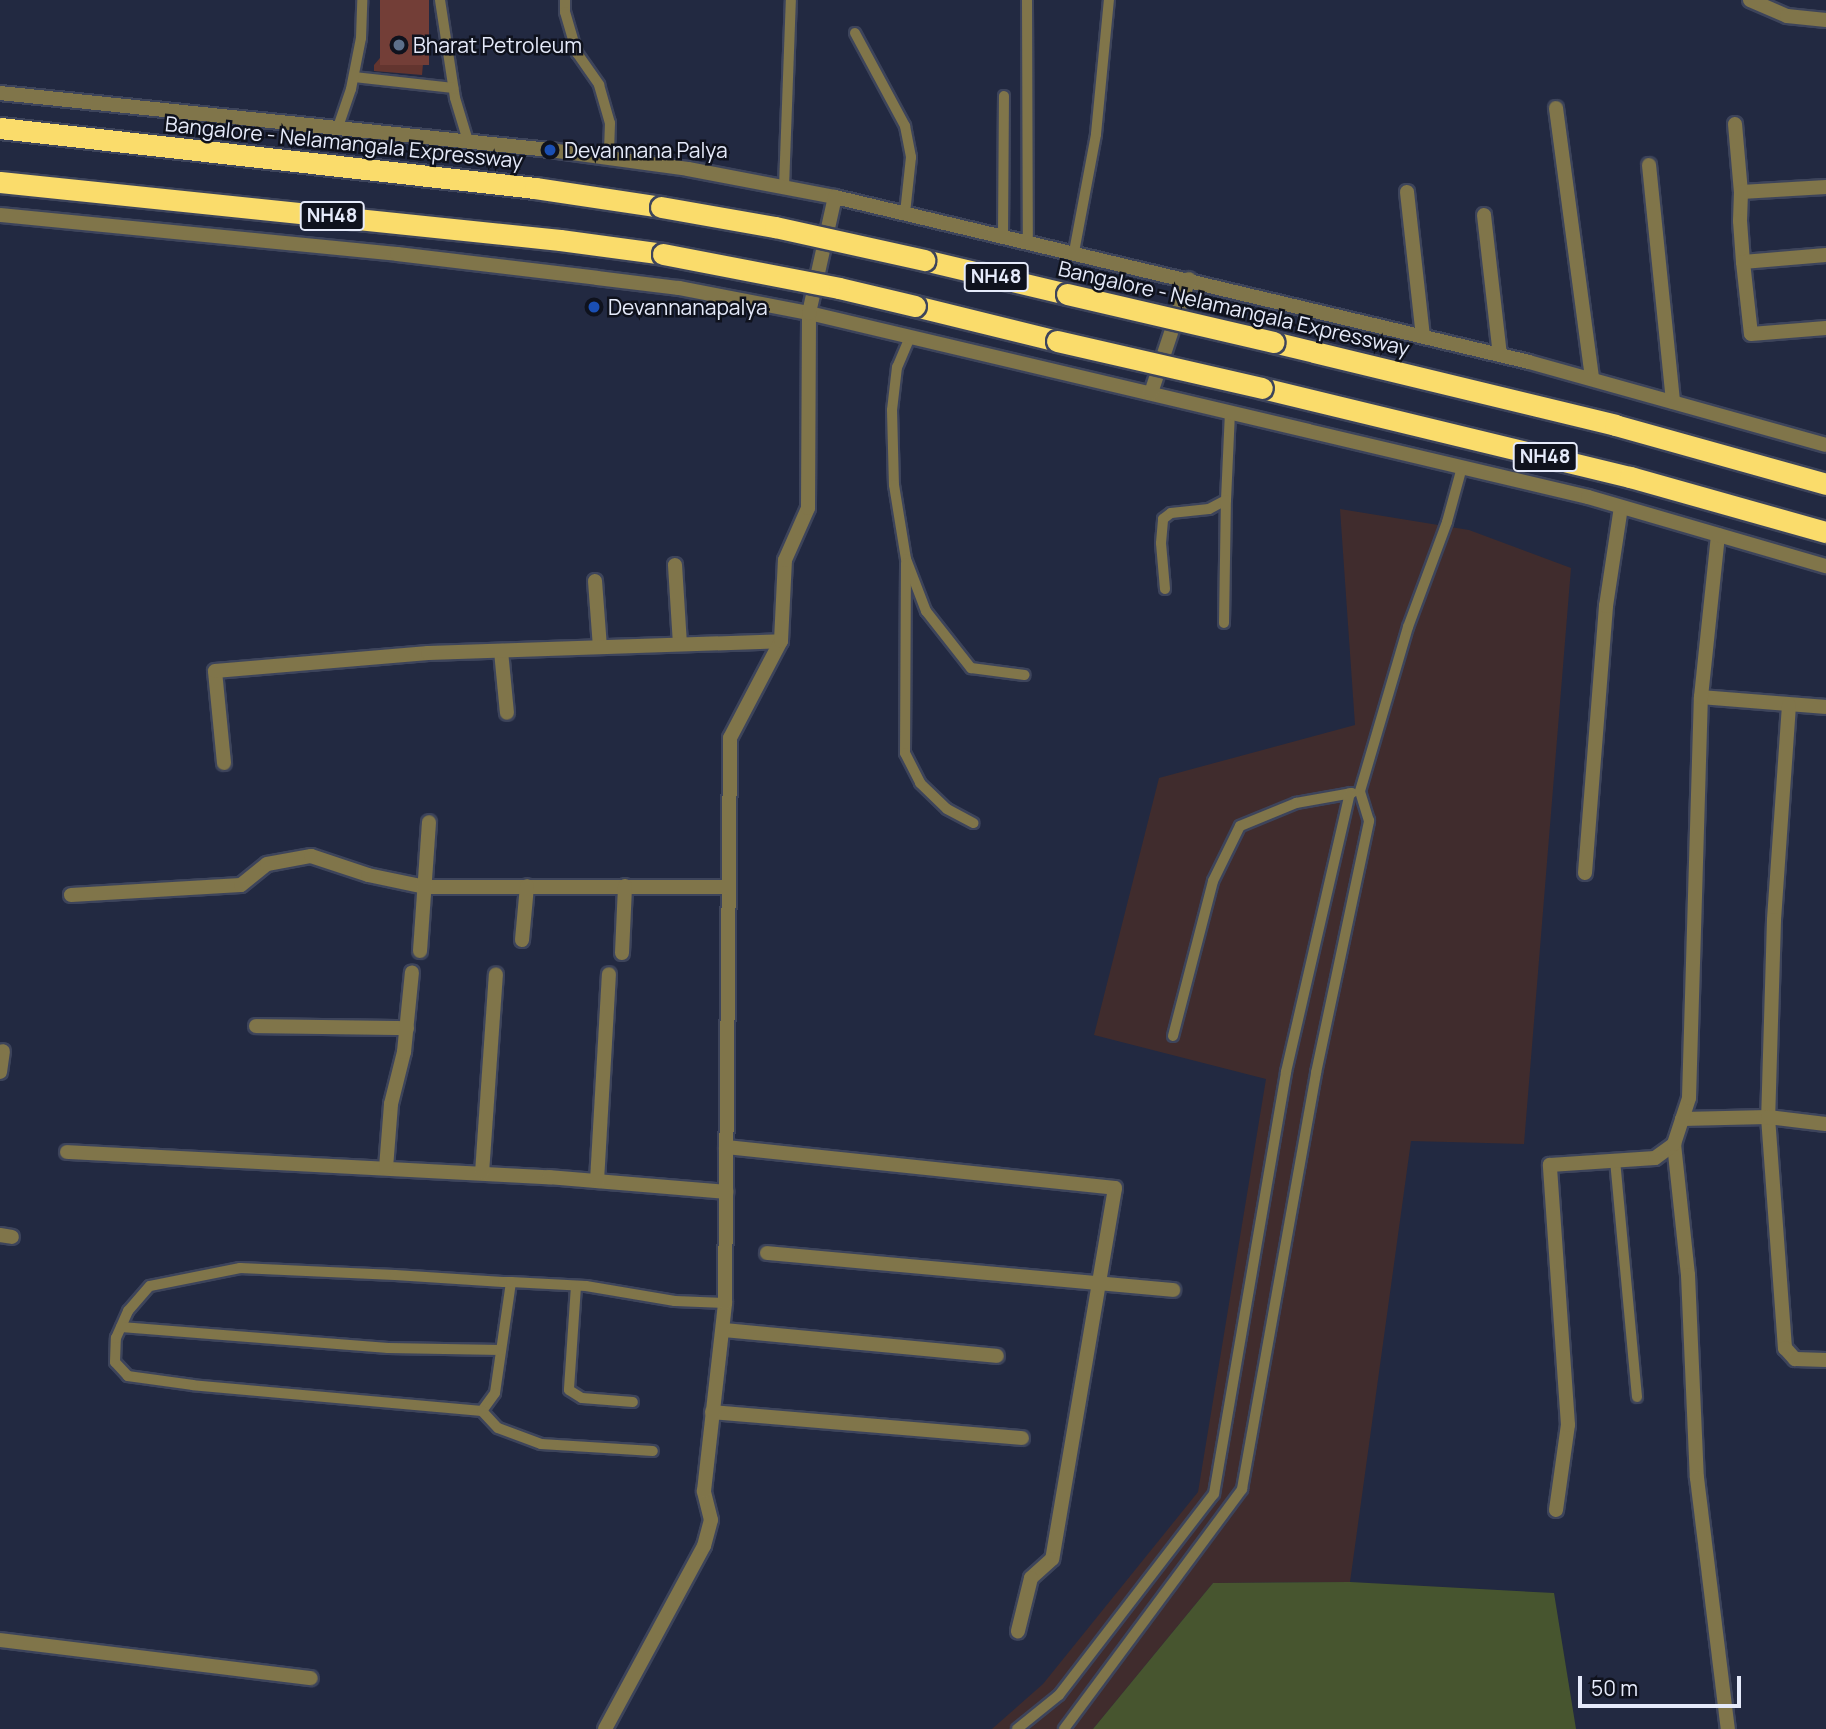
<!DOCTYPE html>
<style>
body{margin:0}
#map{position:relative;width:1826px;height:1729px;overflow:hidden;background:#222941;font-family:Manrope,sans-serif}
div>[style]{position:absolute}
.industrial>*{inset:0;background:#402c2d}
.green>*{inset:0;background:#47552f}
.roads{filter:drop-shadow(2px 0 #3d445b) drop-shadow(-2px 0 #3d445b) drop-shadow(0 2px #3d445b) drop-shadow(0 -2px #3d445b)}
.service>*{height:10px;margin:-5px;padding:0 5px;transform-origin:5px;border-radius:5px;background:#80754a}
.minor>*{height:14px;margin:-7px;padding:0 7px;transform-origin:7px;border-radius:7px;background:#80754a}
.tertiary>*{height:14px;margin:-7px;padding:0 7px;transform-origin:7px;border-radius:7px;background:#80754a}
.motorway>*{height:21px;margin:-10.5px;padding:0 10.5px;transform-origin:10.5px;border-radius:10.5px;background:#fadc6b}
.bridges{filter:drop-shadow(2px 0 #3d445b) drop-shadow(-2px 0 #3d445b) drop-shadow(0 2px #3d445b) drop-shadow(0 -2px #3d445b)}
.motorway-bridge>*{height:21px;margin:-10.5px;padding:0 10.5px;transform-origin:10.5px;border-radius:10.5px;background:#fadc6b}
.wall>*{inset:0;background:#63352f}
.building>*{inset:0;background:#733e37;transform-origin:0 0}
.dots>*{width:19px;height:19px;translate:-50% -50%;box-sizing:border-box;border:4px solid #0f121d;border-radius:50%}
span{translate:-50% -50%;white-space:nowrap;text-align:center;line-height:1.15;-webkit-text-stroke:5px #0f121d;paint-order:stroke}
.shield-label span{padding:2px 5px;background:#0f121d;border:2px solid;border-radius:5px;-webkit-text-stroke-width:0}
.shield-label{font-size:19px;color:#e5eafa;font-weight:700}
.poi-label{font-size:21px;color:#e5eafa}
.left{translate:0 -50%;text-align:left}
.street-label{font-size:21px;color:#e5eafa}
.scale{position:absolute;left:1578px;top:1676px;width:163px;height:32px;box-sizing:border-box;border:4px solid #e5eafa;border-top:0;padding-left:9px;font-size:21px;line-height:24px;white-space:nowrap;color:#e5eafa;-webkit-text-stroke:5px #0f121d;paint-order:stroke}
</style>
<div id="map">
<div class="industrial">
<i style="clip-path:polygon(1340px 509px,1469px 530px,1571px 568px,1524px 1144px,1411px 1141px,1350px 1582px,1213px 1583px,1093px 1729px,992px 1729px,1043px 1684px,1198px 1492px,1266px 1079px,1094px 1035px,1159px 778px,1355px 725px)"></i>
</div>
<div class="green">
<i style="clip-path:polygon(1350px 1582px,1554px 1593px,1576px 1729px,1093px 1729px,1213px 1583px)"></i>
</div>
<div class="roads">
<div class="service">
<i style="left:440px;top:0;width:99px;rotate:81.3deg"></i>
<i style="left:455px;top:98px;width:45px;rotate:73.2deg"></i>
<i style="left:565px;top:0;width:12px;rotate:90deg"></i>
<i style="left:565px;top:12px;width:43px;rotate:73.7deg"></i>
<i style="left:577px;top:53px;width:39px;rotate:55deg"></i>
<i style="left:599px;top:85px;width:40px;rotate:74deg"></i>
<i style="left:610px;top:123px;width:36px;rotate:92deg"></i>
<i style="left:1027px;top:0;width:242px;rotate:89.8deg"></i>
<i style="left:855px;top:33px;width:106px;rotate:61.7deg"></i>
<i style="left:905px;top:126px;width:32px;rotate:79deg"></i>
<i style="left:911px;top:157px;width:56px;rotate:96.1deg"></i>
<i style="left:354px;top:77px;width:100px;rotate:6.3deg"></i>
<i style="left:338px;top:127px;width:40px;rotate:-71.1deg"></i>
<i style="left:351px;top:89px;width:52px;rotate:-78.9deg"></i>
<i style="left:361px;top:38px;width:38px;rotate:-88deg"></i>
<i style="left:784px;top:187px;width:187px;rotate:-87.9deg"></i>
<i style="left:1003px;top:236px;width:140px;rotate:-89.6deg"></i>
<i style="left:1074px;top:252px;width:120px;rotate:-79.4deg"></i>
<i style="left:1096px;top:134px;width:135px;rotate:-84.5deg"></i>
<i style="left:910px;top:337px;width:33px;rotate:113deg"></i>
<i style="left:897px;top:367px;width:43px;rotate:96.6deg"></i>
<i style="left:892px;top:410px;width:75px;rotate:88.5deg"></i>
<i style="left:894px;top:485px;width:75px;rotate:80.8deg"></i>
<i style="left:906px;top:559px;width:56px;rotate:69deg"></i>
<i style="left:926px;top:611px;width:73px;rotate:51.7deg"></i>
<i style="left:971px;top:668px;width:54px;rotate:7.4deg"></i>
<i style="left:906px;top:563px;width:190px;rotate:90.3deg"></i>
<i style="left:905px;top:753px;width:34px;rotate:63deg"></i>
<i style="left:920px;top:783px;width:37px;rotate:44deg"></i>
<i style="left:947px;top:809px;width:30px;rotate:28deg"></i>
<i style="left:1165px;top:589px;width:46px;rotate:-95deg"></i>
<i style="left:1161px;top:543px;width:24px;rotate:-85deg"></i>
<i style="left:1163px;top:519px;width:10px;rotate:-37deg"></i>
<i style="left:1171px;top:513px;width:38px;rotate:-6deg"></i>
<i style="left:1209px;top:509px;width:19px;rotate:-28deg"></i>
<i style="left:1226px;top:500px;width:88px;rotate:-87.4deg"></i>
<i style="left:1224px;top:623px;width:123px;rotate:-89.1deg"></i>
<i style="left:1173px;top:1036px;width:160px;rotate:-75.5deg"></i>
<i style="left:1213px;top:881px;width:61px;rotate:-63.9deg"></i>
<i style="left:1240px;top:826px;width:61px;rotate:-22.3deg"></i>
<i style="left:1296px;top:803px;width:57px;rotate:-10.1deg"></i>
<i style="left:1615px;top:1160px;width:238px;rotate:84.7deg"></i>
<i style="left:511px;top:1282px;width:112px;rotate:98.2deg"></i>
<i style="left:495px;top:1393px;width:22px;rotate:126deg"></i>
<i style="left:482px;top:1411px;width:290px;rotate:-174.9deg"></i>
<i style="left:193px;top:1385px;width:66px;rotate:-172.1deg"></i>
<i style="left:128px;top:1376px;width:19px;rotate:-133deg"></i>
<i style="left:115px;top:1362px;width:24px;rotate:-88deg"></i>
<i style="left:116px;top:1338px;width:30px;rotate:-66deg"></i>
<i style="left:128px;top:1311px;width:33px;rotate:-49deg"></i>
<i style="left:150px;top:1286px;width:92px;rotate:-11.3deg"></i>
<i style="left:240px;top:1268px;width:155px;rotate:2.6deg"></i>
<i style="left:395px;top:1275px;width:108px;rotate:3.7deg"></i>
<i style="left:503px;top:1282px;width:8px"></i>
<i style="left:511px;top:1282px;width:75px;rotate:3.1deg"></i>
<i style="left:586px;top:1286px;width:90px;rotate:9.6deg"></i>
<i style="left:675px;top:1301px;width:50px;rotate:2.3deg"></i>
<i style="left:576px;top:1286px;width:104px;rotate:93.9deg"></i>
<i style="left:569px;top:1390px;width:15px;rotate:32deg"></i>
<i style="left:582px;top:1398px;width:51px;rotate:4.5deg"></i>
<i style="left:121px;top:1327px;width:268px;rotate:4.5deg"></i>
<i style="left:388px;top:1348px;width:113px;rotate:1deg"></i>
<i style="left:482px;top:1411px;width:23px;rotate:47deg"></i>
<i style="left:498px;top:1428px;width:46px;rotate:20.4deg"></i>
<i style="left:541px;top:1444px;width:112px;rotate:3.6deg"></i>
<i style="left:1017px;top:1729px;width:54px;rotate:-39deg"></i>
<i style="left:1059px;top:1695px;width:254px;rotate:-52.4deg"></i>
<i style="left:1214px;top:1494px;width:428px;rotate:-80.3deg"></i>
<i style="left:1286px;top:1072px;width:286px;rotate:-77.1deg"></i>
<i style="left:1064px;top:1729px;width:299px;rotate:-53.4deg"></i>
<i style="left:1242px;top:1489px;width:423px;rotate:-79.9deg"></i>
<i style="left:1316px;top:1073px;width:258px;rotate:-78.1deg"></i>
<i style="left:1369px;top:821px;width:31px;rotate:-107deg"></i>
<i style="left:1360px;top:791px;width:171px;rotate:-73.7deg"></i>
<i style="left:1408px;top:627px;width:112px;rotate:-69.6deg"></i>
<i style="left:1447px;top:522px;width:57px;rotate:-74.7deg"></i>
</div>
<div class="minor">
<i style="left:1750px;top:0;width:40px;rotate:23.4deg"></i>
<i style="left:1787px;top:16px;width:39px;rotate:6deg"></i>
<i style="left:1556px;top:108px;width:273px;rotate:82.4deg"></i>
<i style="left:1735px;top:124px;width:68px;rotate:85deg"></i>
<i style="left:1649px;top:165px;width:238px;rotate:84.2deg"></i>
<i style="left:1826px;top:187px;width:85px;rotate:176.6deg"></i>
<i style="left:1741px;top:192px;width:29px;rotate:92deg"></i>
<i style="left:1740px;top:221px;width:41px;rotate:85.8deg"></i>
<i style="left:1743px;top:262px;width:83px;rotate:-4.8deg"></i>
<i style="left:1407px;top:192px;width:145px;rotate:83.7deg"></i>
<i style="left:1484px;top:215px;width:141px;rotate:83.5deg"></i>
<i style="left:1743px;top:262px;width:72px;rotate:83.7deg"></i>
<i style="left:1751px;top:334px;width:75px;rotate:-4.6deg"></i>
<i style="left:675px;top:565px;width:79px;rotate:86.4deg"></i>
<i style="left:595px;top:581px;width:66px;rotate:85.7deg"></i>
<i style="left:501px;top:651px;width:62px;rotate:84.5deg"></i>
<i style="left:1701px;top:697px;width:125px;rotate:4.6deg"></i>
<i style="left:1789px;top:705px;width:216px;rotate:94deg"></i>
<i style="left:1774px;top:920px;width:197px;rotate:91.7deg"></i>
<i style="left:1768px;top:1117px;width:232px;rotate:85.8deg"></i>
<i style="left:1785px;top:1348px;width:15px;rotate:48deg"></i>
<i style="left:1795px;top:1359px;width:31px;rotate:2deg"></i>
<i style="left:224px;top:763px;width:92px;rotate:-95.6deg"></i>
<i style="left:215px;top:671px;width:214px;rotate:-4.8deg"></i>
<i style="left:428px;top:653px;width:353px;rotate:-1.9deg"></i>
<i style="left:1585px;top:873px;width:268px;rotate:-85.5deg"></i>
<i style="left:1606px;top:606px;width:100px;rotate:-81.4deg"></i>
<i style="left:71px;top:895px;width:170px;rotate:-3.4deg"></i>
<i style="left:241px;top:885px;width:33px;rotate:-39deg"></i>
<i style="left:267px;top:864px;width:45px;rotate:-10.3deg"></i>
<i style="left:311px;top:856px;width:60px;rotate:18.4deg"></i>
<i style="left:368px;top:875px;width:58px;rotate:11.9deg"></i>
<i style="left:425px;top:887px;width:304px"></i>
<i style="left:522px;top:940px;width:54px;rotate:-84.7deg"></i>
<i style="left:420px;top:951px;width:129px;rotate:-86deg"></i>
<i style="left:622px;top:953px;width:67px;rotate:-87.4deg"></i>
<i style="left:256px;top:1026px;width:151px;rotate:0.8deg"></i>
<i style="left:0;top:1072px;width:21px;rotate:-82deg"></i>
<i style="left:1682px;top:1119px;width:86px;rotate:-1.3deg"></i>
<i style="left:1768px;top:1117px;width:58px;rotate:6.9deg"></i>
<i style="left:1674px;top:1144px;width:132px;rotate:83.9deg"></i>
<i style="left:1688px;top:1275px;width:203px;rotate:87.5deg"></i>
<i style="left:1697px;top:1478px;width:253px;rotate:83deg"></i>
<i style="left:726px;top:1147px;width:391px;rotate:6deg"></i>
<i style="left:1115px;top:1188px;width:376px;rotate:99.6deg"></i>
<i style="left:1052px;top:1559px;width:28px;rotate:138deg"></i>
<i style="left:1031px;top:1578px;width:55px;rotate:103.8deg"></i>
<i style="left:67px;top:1152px;width:483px;rotate:3deg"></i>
<i style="left:549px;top:1177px;width:178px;rotate:4.8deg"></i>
<i style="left:386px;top:1168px;width:64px;rotate:-85.5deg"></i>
<i style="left:391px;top:1104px;width:54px;rotate:-76deg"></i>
<i style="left:404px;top:1052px;width:80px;rotate:-84.3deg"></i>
<i style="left:482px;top:1173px;width:199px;rotate:-86deg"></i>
<i style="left:597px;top:1181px;width:207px;rotate:-86.7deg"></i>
<i style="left:0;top:1235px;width:12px;rotate:9deg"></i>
<i style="left:767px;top:1253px;width:408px;rotate:5.2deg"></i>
<i style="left:723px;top:1330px;width:275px;rotate:5.4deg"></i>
<i style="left:712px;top:1412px;width:311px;rotate:4.8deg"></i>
<i style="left:1556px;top:1510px;width:86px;rotate:-82deg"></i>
<i style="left:1568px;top:1425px;width:261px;rotate:-94deg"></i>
<i style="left:1550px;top:1165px;width:105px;rotate:-3.8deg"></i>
<i style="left:1655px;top:1158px;width:24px;rotate:-36deg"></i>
<i style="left:1674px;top:1144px;width:48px;rotate:-71.9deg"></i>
<i style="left:1689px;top:1098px;width:401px;rotate:-88.3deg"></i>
<i style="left:1701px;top:697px;width:163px;rotate:-84deg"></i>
<i style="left:0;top:1640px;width:313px;rotate:7deg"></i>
</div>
<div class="tertiary">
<i style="left:0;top:93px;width:553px;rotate:5.92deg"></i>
<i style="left:550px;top:150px;width:139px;rotate:7.8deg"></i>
<i style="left:688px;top:169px;width:150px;rotate:10.8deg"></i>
<i style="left:835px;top:197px;width:713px;rotate:13.37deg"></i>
<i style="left:1529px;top:362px;width:308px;rotate:15.6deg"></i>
<i style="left:0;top:215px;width:399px;rotate:5.6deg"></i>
<i style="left:397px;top:254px;width:201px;rotate:6.8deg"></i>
<i style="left:597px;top:278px;width:83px;rotate:7deg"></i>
<i style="left:679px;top:288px;width:132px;rotate:10.9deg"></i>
<i style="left:809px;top:313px;width:800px;rotate:13.29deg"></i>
<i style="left:1588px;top:497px;width:248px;rotate:16.2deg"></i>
<i style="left:1151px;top:393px;width:120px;rotate:-71.6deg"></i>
<i style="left:605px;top:1729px;width:208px;rotate:-61.6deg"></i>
<i style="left:704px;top:1546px;width:27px;rotate:-75deg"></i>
<i style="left:711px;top:1520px;width:30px;rotate:-104deg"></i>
<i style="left:704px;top:1491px;width:189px;rotate:-83.6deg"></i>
<i style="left:725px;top:1303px;width:565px;rotate:-89.49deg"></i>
<i style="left:730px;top:738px;width:110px;rotate:-62.3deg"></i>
<i style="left:781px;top:641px;width:81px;rotate:-87.2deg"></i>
<i style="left:785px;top:560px;width:57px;rotate:-66.1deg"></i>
<i style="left:808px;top:508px;width:195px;rotate:-89.7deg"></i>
<i style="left:809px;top:313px;width:119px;rotate:-77.4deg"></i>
</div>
<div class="motorway">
<i style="left:0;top:128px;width:538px;rotate:6.4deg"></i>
<i style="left:535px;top:188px;width:127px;rotate:8.6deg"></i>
<i style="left:0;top:182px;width:563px;rotate:5.91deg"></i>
<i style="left:560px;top:240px;width:104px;rotate:7.7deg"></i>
<i style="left:924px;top:260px;width:147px;rotate:13.4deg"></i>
<i style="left:915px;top:306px;width:146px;rotate:13.8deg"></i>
<i style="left:1273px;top:342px;width:352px;rotate:13.6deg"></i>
<i style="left:1615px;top:425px;width:219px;rotate:15.6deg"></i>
<i style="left:1262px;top:388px;width:379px;rotate:13.6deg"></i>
<i style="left:1630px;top:477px;width:204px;rotate:15.7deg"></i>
</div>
</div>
<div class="bridges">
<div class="motorway-bridge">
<i style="left:661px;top:207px;width:116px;rotate:10deg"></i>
<i style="left:775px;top:227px;width:153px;rotate:12.5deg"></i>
<i style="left:663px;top:254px;width:179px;rotate:10.9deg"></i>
<i style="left:839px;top:288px;width:78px;rotate:13.3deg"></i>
<i style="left:1067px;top:294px;width:212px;rotate:13.1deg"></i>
<i style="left:1057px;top:341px;width:210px;rotate:12.9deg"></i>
</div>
</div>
<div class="wall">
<i style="clip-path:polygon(429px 0,422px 75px,374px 71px,374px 65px)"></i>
</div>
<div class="building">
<i style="left:380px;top:0;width:49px;height:65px"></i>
</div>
<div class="dots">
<i style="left:399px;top:45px;background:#5c6f8a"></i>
<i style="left:550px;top:150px;background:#1a4fb4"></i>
<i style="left:594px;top:307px;background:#1a4fb4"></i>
</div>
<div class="shield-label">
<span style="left:332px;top:216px">NH48</span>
<span style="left:996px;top:277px">NH48</span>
<span style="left:1545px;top:457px">NH48</span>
</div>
<div class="poi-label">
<span class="left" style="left:413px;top:45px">Bharat Petroleum</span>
<span class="left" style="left:564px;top:150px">Devannana Palya</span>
<span class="left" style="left:608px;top:307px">Devannanapalya</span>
</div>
<div class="street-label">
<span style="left:344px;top:142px;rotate:6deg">Bangalore - Nelamangala Expressway</span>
<span style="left:1234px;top:308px;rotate:13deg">Bangalore - Nelamangala Expressway</span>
</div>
<div class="scale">50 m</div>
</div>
